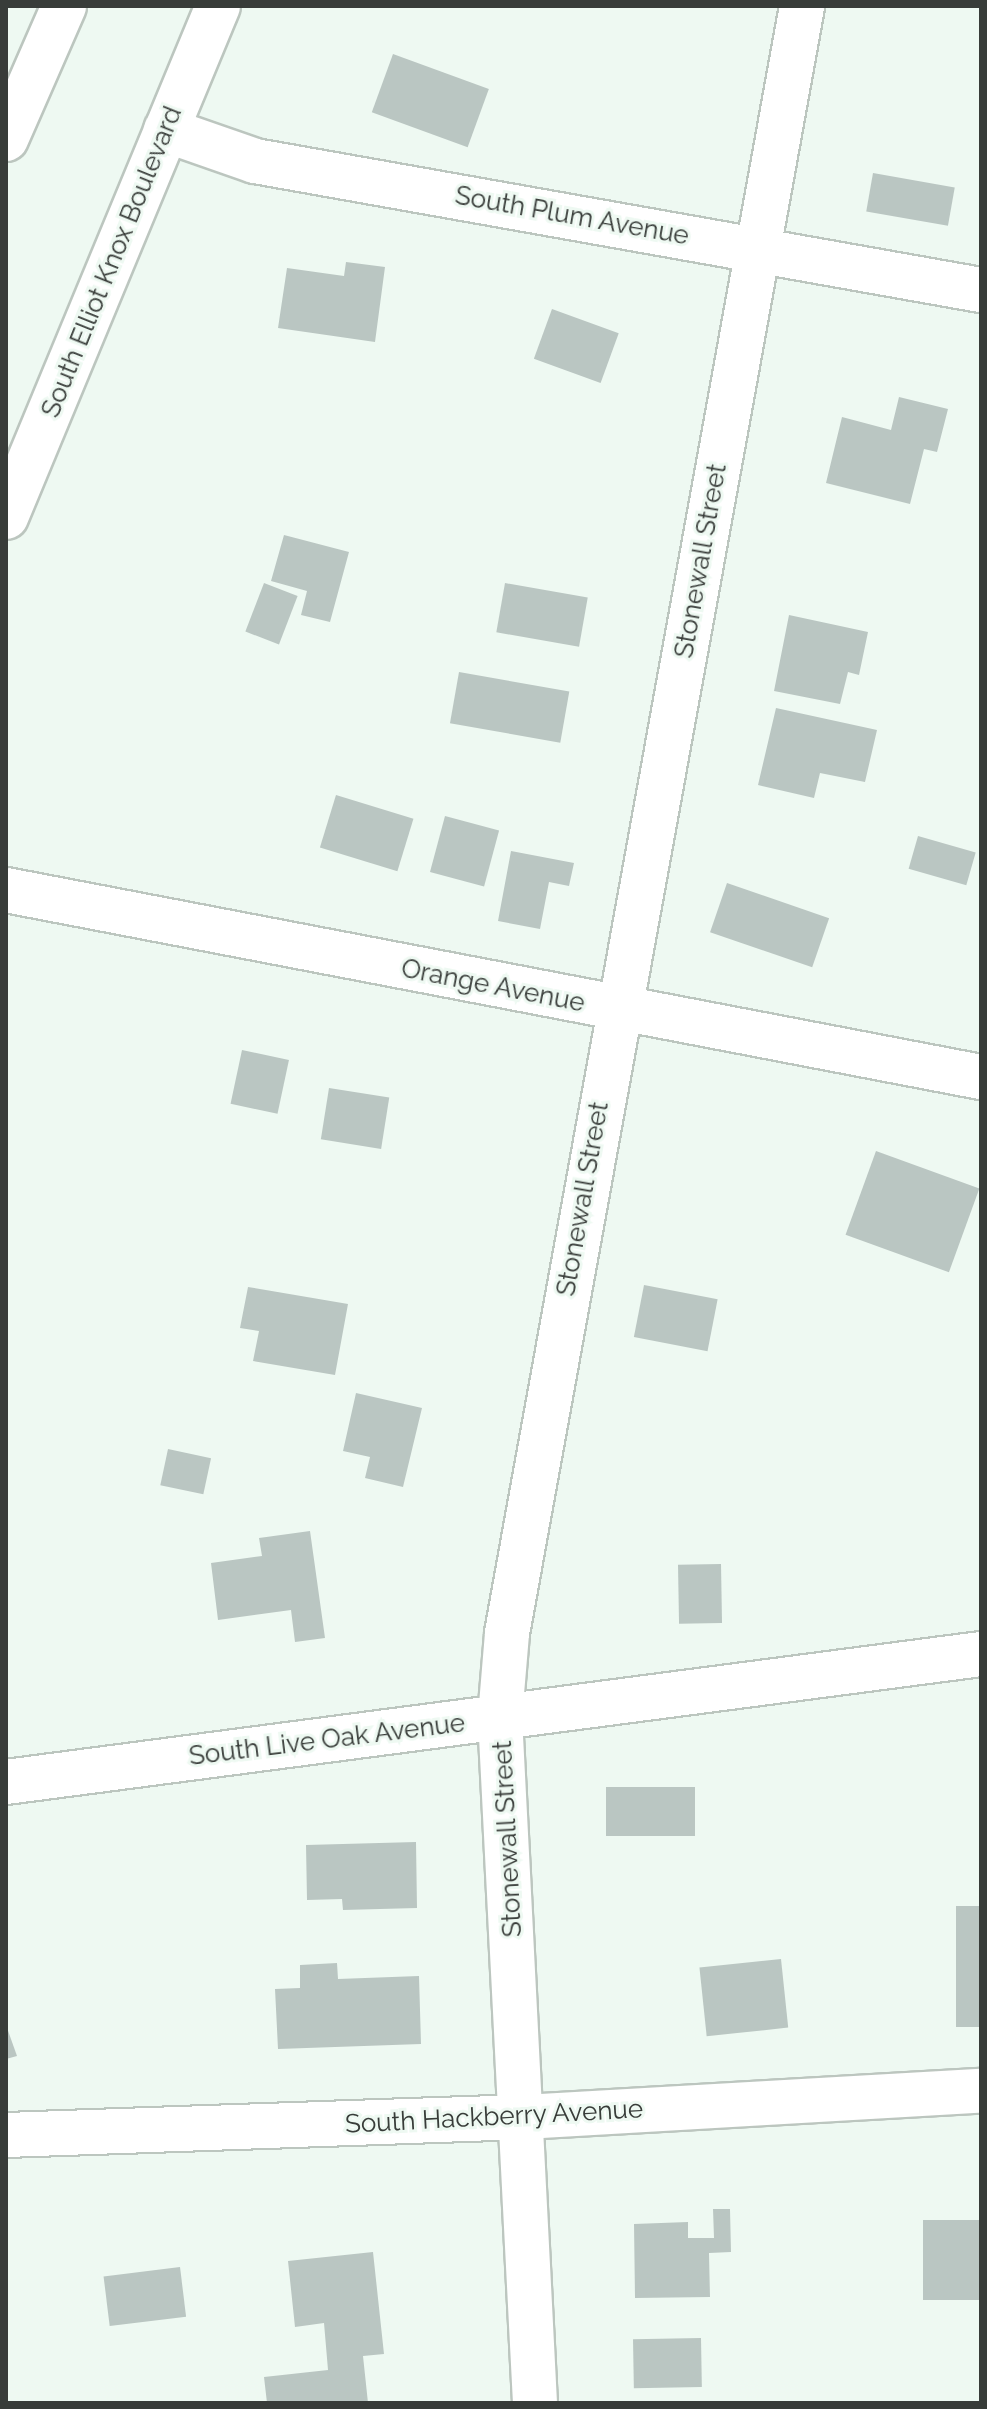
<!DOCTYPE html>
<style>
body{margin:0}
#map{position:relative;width:987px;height:2409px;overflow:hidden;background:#eef9f2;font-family:Raleway,sans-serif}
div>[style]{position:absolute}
.building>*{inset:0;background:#bac6c2;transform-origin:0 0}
.roads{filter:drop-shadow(2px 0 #bcc6bf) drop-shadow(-2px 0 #bcc6bf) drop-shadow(0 2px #bcc6bf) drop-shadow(0 -2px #bcc6bf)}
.minor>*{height:44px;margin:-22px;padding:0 22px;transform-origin:22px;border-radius:22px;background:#fff}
.major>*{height:44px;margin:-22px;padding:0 22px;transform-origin:22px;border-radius:22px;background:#fff}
span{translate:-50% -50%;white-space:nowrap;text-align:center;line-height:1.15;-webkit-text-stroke:6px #eef9f2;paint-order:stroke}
.street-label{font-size:26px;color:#383c39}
.frame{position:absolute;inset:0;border:8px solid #383c39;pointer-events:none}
</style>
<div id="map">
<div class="building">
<i style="left:393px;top:54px;width:102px;height:62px;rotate:20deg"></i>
<i style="left:873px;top:173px;width:83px;height:39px;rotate:10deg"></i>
<i style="clip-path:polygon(346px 262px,385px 267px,375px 342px,278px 328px,287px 268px,344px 276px)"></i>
<i style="left:552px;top:309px;width:71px;height:53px;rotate:20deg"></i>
<i style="clip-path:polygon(899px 397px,948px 409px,937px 452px,924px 449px,910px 504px,826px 483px,842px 417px,891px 430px)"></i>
<i style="clip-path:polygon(284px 535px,349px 552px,330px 622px,301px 615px,307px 591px,271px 581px)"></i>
<i style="left:264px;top:583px;width:36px;height:52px;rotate:21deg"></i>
<i style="left:505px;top:583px;width:84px;height:50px;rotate:10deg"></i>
<i style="clip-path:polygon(789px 615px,868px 632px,859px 675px,848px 672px,840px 704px,774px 691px)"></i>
<i style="left:459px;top:672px;width:112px;height:52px;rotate:10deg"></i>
<i style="clip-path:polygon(776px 708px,877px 730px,865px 782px,820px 773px,814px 798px,758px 785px)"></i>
<i style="left:336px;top:795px;width:81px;height:55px;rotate:17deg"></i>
<i style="left:445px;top:816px;width:56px;height:58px;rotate:15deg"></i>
<i style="left:918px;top:836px;width:60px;height:34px;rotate:16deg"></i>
<i style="clip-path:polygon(511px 851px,574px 863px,569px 886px,549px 882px,540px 929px,498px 921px)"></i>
<i style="left:727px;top:883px;width:108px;height:52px;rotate:19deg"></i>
<i style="left:242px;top:1050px;width:48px;height:55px;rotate:12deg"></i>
<i style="left:329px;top:1088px;width:61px;height:52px;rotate:9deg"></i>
<i style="left:876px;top:1151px;width:110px;height:89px;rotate:20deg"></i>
<i style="left:644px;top:1285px;width:75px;height:53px;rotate:11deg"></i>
<i style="clip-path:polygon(248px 1287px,348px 1304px,335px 1375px,253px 1361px,259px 1331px,240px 1328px)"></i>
<i style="clip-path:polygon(356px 1393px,422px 1408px,403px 1487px,365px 1478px,370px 1457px,343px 1451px)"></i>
<i style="left:168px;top:1449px;width:44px;height:37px;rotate:12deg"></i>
<i style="clip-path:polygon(310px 1531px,325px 1638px,295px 1642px,291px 1610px,218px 1620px,211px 1563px,262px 1556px,259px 1538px)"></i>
<i style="left:721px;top:1564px;width:59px;height:43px;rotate:89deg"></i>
<i style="left:606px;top:1787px;width:89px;height:49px"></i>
<i style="clip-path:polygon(416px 1842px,417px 1908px,343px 1910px,342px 1899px,307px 1900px,306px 1845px)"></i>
<i style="left:956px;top:1906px;width:25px;height:121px"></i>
<i style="left:781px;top:1959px;width:69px;height:82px;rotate:84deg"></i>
<i style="clip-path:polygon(337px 1963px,338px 1979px,419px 1976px,421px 2044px,278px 2049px,275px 1989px,300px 1988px,300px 1965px)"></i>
<i style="clip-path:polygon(6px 2025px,17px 2056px,6px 2059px)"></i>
<i style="clip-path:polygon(713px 2209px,730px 2209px,731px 2252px,709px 2253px,710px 2297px,635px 2298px,634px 2224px,688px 2222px,688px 2238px,714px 2238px)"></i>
<i style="left:981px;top:2220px;width:80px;height:58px;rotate:90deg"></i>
<i style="clip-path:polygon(373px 2252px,384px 2354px,363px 2356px,368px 2403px,267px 2403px,264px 2377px,328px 2370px,324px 2323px,295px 2327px,288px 2261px)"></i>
<i style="left:180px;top:2267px;width:50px;height:77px;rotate:83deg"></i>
<i style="left:701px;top:2338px;width:49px;height:68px;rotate:89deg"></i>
</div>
<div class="roads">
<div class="minor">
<i style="left:166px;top:130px;width:94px;rotate:19.2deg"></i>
<i style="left:255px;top:161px;width:737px;rotate:10.08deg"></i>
<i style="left:6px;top:139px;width:145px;rotate:-66.4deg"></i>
<i style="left:6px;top:890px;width:993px;rotate:10.86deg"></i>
<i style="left:6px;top:1782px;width:983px;rotate:-7.48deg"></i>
<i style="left:6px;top:2135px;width:518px;rotate:-1.99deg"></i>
<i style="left:524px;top:2117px;width:458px;rotate:-3.3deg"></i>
<i style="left:535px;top:2403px;width:687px;rotate:-92.92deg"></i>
<i style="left:500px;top:1717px;width:84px;rotate:-85.2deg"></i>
<i style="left:507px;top:1633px;width:1654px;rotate:-79.72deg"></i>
</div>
<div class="major">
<i style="left:6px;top:517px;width:553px;rotate:-67.47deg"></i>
</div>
</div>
<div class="street-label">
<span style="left:572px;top:216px;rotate:10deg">South Plum Avenue</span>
<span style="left:112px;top:262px;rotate:-68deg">South Elliot Knox Boulevard</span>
<span style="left:701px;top:561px;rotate:-80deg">Stonewall Street</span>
<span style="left:493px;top:986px;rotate:11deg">Orange Avenue</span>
<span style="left:583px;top:1199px;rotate:-80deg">Stonewall Street</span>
<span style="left:327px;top:1740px;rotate:-7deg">South Live Oak Avenue</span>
<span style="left:508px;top:1839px;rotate:-93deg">Stonewall Street</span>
<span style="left:494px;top:2117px;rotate:-3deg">South Hackberry Avenue</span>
</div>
<div class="frame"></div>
</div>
